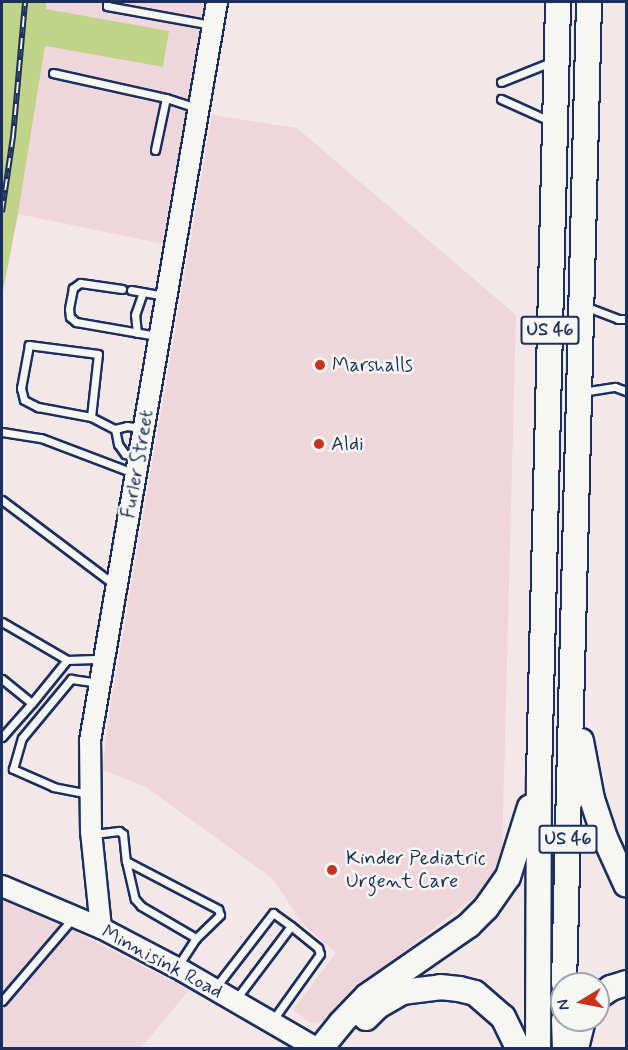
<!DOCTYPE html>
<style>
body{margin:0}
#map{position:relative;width:628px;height:1050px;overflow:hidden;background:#f3e7e8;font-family:Mynerve,sans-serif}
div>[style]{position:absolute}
.built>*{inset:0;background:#efd6dc}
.green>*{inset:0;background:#c0d388}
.roads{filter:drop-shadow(2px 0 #1b2f5e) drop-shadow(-2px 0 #1b2f5e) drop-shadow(0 2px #1b2f5e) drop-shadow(0 -2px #1b2f5e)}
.lane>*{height:7px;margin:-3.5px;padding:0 3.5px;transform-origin:3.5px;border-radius:3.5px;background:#f6f6f2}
.secondary>*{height:20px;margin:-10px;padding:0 10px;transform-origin:10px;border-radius:10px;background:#f6f6f2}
.highway>*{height:24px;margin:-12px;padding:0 12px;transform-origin:12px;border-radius:12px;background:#f6f6f2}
.rail>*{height:6px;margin-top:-3px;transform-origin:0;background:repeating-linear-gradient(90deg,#f6f6f2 0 11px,#1b2f5e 0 22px);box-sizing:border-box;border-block:2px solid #1b2f5e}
.dots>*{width:16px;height:16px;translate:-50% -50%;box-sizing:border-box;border:3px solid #f6f6f2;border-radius:50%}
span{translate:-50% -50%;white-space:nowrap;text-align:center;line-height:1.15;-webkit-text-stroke:5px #f6f6f2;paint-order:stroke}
.shield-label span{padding:2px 4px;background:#f6f6f2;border:2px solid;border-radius:4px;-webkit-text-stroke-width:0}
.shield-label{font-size:18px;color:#1b2f5e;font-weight:700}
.poi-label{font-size:20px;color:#1b2f5e}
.left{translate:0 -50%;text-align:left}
.street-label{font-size:20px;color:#1b2f5e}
.frame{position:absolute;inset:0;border:3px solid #1b2f5e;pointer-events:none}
.north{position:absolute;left:550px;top:972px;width:60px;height:60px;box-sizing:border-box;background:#f6f6f2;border:2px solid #9ea6b7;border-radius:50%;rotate:260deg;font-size:16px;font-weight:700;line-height:24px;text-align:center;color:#1b2f5e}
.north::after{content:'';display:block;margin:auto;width:21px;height:27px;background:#c8321e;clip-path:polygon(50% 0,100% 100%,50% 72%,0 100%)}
</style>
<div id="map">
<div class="built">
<i style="clip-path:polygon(46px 2px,205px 2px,164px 244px,18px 214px,45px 46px,163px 67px,169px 31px,45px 9px)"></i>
<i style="clip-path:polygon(212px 115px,297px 128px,516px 315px,502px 854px,487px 887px,371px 977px,327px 1019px,317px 1023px,309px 1022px,293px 1010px,336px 953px,302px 923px,273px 879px,146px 787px,103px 770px,107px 726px)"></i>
<i style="clip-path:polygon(2px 900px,78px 933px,189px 990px,141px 1048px,2px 1048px)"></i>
</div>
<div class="green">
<i style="clip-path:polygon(2px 2px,46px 2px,46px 9px,169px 31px,163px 67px,45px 46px,18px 214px,2px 296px)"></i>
</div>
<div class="roads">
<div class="lane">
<i style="left:107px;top:2px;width:4px;rotate:90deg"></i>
<i style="left:107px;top:6px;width:107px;rotate:10.3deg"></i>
<i style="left:53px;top:73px;width:116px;rotate:12.5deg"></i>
<i style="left:501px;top:82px;width:54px;rotate:-21.8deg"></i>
<i style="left:501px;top:99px;width:54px;rotate:24.2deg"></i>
<i style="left:155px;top:150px;width:53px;rotate:-78.1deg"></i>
<i style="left:166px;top:98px;width:32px;rotate:18deg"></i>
<i style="left:122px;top:289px;width:42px;rotate:-171.9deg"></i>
<i style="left:80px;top:283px;width:9px;rotate:144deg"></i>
<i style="left:73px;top:288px;width:21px;rotate:101deg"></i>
<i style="left:69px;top:309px;width:8px;rotate:83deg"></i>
<i style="left:70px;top:317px;width:8px;rotate:40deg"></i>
<i style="left:76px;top:322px;width:82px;rotate:9.8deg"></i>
<i style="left:131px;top:290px;width:34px;rotate:10deg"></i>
<i style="left:587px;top:307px;width:33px;rotate:21deg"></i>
<i style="left:618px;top:319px;width:8px"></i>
<i style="left:137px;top:333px;width:18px;rotate:-96deg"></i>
<i style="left:135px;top:315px;width:24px;rotate:-71deg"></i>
<i style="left:582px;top:392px;width:33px;rotate:-9deg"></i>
<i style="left:615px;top:387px;width:12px;rotate:20deg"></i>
<i style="left:91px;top:417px;width:63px;rotate:-83.7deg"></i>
<i style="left:98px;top:354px;width:70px;rotate:-172.6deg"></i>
<i style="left:29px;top:345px;width:44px;rotate:100.5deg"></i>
<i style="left:21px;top:388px;width:12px;rotate:76deg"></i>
<i style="left:24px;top:400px;width:16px;rotate:27deg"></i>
<i style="left:38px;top:407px;width:54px;rotate:10.7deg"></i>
<i style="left:91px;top:417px;width:27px;rotate:27deg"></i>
<i style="left:2px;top:432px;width:39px;rotate:9deg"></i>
<i style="left:41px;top:438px;width:98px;rotate:20.8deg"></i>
<i style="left:137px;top:457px;width:12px;rotate:-166deg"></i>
<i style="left:125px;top:454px;width:12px;rotate:-125deg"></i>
<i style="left:118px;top:444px;width:15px;rotate:-101deg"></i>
<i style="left:115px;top:429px;width:12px;rotate:-14deg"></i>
<i style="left:127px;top:426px;width:14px;rotate:8deg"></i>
<i style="left:2px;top:500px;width:141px;rotate:37deg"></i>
<i style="left:2px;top:622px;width:75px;rotate:30.3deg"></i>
<i style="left:67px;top:660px;width:35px;rotate:-2deg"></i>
<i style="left:2px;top:679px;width:38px;rotate:39deg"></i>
<i style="left:32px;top:703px;width:55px;rotate:-50.9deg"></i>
<i style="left:2px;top:737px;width:45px;rotate:-48.6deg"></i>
<i style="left:89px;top:794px;width:36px;rotate:-169deg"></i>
<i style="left:54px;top:787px;width:45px;rotate:-156.3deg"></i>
<i style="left:13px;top:769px;width:32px;rotate:-74deg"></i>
<i style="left:22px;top:738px;width:77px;rotate:-50.3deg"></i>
<i style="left:71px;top:679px;width:27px;rotate:8deg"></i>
<i style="left:94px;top:834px;width:25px;rotate:-7deg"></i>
<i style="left:119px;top:831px;width:5px;rotate:37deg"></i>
<i style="left:123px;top:834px;width:27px;rotate:84deg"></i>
<i style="left:126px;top:861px;width:104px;rotate:27.6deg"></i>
<i style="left:218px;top:909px;width:6px;rotate:72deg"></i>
<i style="left:220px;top:915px;width:33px;rotate:136deg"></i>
<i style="left:196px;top:938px;width:33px;rotate:123deg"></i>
<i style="left:126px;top:861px;width:39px;rotate:77deg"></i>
<i style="left:135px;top:899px;width:9px;rotate:49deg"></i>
<i style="left:141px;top:906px;width:64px;rotate:30.2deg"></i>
<i style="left:215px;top:988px;width:95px;rotate:-52.3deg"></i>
<i style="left:273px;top:913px;width:22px;rotate:36deg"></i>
<i style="left:236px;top:999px;width:91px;rotate:-53deg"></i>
<i style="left:291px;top:926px;width:35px;rotate:39deg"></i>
<i style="left:318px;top:948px;width:6px;rotate:72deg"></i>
<i style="left:320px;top:954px;width:82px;rotate:125.6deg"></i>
<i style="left:2px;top:1001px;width:108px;rotate:-49.5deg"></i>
</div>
<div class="secondary">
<i style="left:2px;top:886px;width:108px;rotate:23deg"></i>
<i style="left:101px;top:928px;width:93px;rotate:27.7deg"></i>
<i style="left:183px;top:971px;width:154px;rotate:30.1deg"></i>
<i style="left:101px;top:928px;width:97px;rotate:-95.9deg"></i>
<i style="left:91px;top:832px;width:91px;rotate:-90.6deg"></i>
<i style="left:90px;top:741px;width:750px;rotate:-80.25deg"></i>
</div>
<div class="highway">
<i style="left:581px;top:741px;width:59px;rotate:79.3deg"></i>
<i style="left:592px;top:799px;width:41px;rotate:71.6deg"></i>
<i style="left:605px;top:838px;width:51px;rotate:65.5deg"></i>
<i style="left:564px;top:984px;width:982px;rotate:-88.54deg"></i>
<i style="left:598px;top:997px;width:16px;rotate:-35deg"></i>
<i style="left:611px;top:988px;width:16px;rotate:-18deg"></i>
<i style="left:366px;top:1018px;width:17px;rotate:-45deg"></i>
<i style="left:378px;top:1006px;width:28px;rotate:-30deg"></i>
<i style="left:402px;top:992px;width:38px;rotate:-7deg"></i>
<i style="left:440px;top:987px;width:19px;rotate:6deg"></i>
<i style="left:459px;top:989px;width:16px;rotate:14deg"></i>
<i style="left:475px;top:993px;width:37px;rotate:41deg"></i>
<i style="left:503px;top:1017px;width:34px;rotate:64deg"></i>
<i style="left:564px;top:1020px;width:28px;rotate:88deg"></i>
<i style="left:321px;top:1048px;width:32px;rotate:-51deg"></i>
<i style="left:341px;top:1023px;width:37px;rotate:-46deg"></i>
<i style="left:367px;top:996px;width:124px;rotate:-34.8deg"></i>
<i style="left:469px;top:925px;width:24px;rotate:-45deg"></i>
<i style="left:486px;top:908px;width:38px;rotate:-55deg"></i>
<i style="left:508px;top:877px;width:73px;rotate:-72.6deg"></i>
<i style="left:538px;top:1048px;width:272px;rotate:-89.8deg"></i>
<i style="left:539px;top:776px;width:774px;rotate:-88.59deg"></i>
<i style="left:576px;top:1048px;width:29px;rotate:-76deg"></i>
</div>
</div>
<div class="rail">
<i style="left:2px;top:212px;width:76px;rotate:-81.7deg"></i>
<i style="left:13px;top:137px;width:136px;rotate:-84.9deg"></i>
</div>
<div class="dots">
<i style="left:320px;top:365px;background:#c8321e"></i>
<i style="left:319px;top:444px;background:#c8321e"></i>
<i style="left:332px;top:870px;background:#c8321e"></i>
</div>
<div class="shield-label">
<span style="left:550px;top:330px">US 46</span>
<span style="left:568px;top:839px">US 46</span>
</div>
<div class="poi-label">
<span class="left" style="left:332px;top:365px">Marshalls</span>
<span class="left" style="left:331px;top:444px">Aldi</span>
<span class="left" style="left:346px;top:870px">Kinder Pediatric<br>Urgent Care</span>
</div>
<div class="street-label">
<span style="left:138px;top:464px;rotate:-80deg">Furler Street</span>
<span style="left:162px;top:962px;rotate:28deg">Minnisink Road</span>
</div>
<div class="frame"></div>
<div class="north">N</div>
</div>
